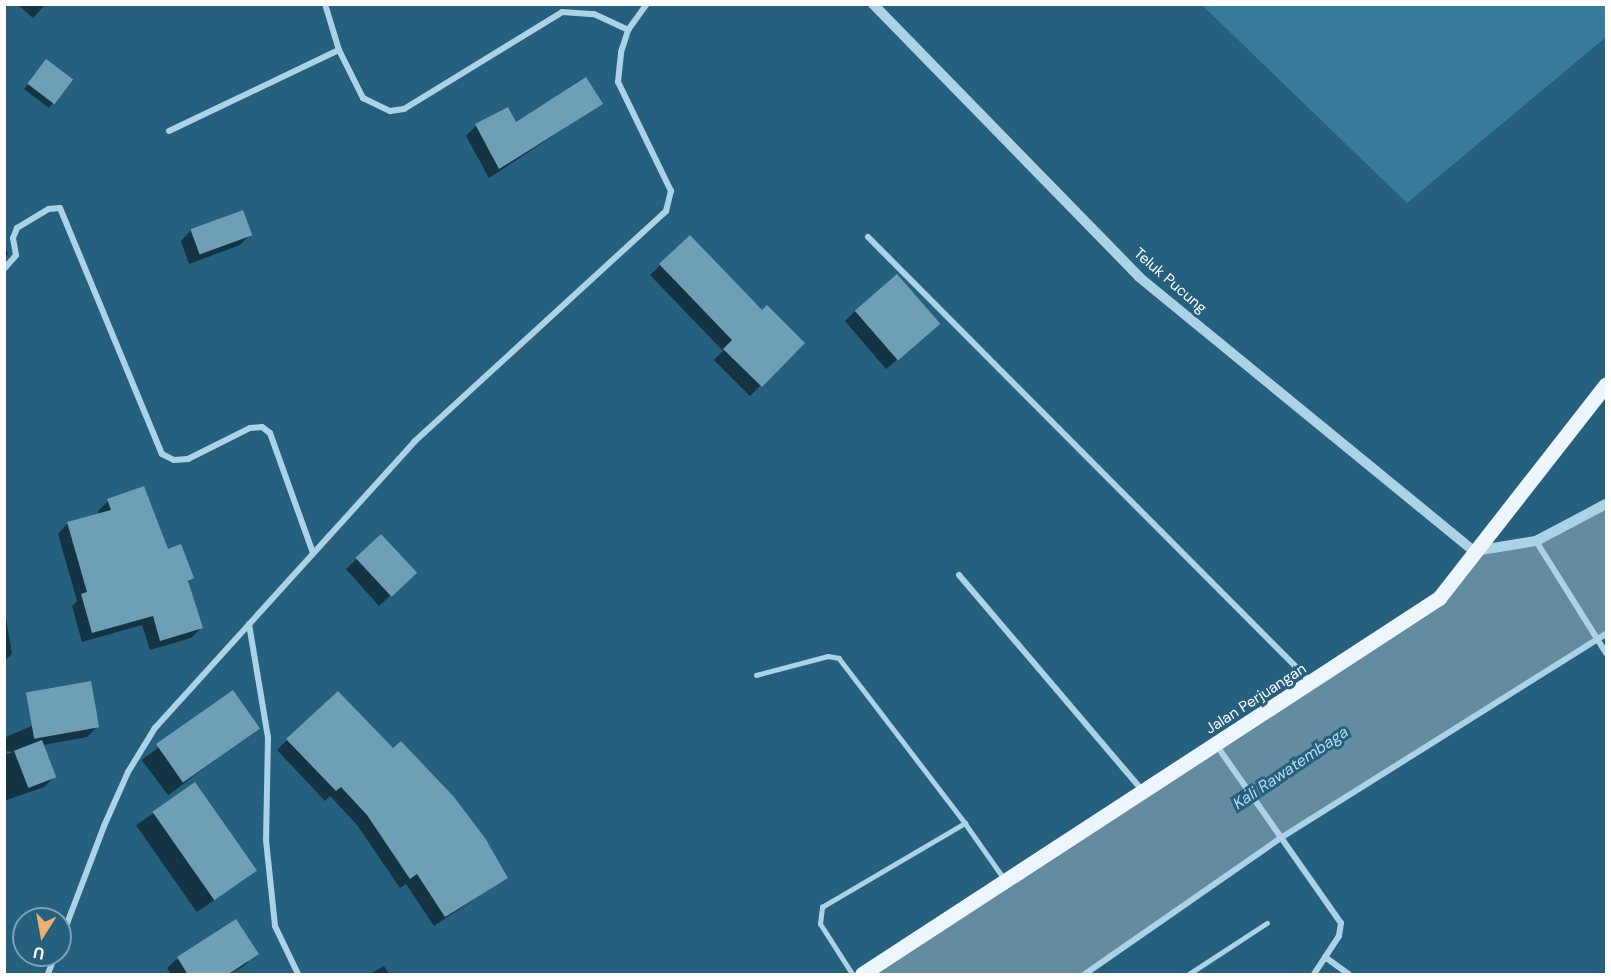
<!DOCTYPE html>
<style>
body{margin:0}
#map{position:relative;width:1611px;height:979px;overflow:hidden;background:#26607f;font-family:"DM Sans",sans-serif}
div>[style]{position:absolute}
.green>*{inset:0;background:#3a7b9c}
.water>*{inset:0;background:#648ca1}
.shadow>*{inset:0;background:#0007;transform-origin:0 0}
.building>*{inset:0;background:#6e9fb7;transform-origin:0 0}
.service>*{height:4.5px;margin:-2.25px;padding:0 2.25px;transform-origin:2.25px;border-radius:2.25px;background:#acd2e6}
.minor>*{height:6px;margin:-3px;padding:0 3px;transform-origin:3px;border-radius:3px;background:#acd2e6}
.tertiary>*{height:10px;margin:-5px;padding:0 5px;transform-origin:5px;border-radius:5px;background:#acd2e6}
.primary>*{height:15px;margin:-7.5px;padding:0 7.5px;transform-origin:7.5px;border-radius:7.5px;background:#edf6fd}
span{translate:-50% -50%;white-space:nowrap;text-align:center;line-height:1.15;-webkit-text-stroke:6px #26607f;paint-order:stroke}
.street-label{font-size:15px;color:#fff}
.water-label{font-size:16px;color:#b8dbed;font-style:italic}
.frame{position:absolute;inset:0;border:6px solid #fff;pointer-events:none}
.north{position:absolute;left:12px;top:907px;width:60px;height:60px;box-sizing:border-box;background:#26607f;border:2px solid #7da0b2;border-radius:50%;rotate:191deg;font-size:16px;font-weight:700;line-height:24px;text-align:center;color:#fff}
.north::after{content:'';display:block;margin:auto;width:21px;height:27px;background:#eeb072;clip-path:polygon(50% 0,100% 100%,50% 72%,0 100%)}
</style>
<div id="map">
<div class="green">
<i style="clip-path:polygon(1202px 5px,1606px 5px,1606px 37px,1407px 203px)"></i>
</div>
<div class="water">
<i style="clip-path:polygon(1606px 504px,1606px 634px,1279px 839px,1085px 974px,862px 974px,1439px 598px,1474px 551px,1515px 545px)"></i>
</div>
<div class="shadow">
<i style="clip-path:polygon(17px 4px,46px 4px,33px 18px)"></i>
<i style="clip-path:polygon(42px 66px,71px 80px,49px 108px,24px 89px)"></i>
<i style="clip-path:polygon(601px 104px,489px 178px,466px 136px,476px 126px,515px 124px)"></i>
<i style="clip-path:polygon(191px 230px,250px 235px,240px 245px,189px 264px,181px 241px)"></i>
<i style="clip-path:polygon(690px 237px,762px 312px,803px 343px,750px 396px,714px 360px,723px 351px,650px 275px)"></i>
<i style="clip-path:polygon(4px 246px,8px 254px,4px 258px)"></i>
<i style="clip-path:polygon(855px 311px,928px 334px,886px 369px,845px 321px)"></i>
<i style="clip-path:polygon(108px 501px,192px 578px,187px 583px,201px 628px,191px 638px,150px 650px,142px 625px,82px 642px,72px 606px,77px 601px,58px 534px,68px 523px,99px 515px,98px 511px)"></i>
<i style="clip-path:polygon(381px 536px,404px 583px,379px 606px,346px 569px)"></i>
<i style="clip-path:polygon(4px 606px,12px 654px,4px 661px)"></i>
<i style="left:232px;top:692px;width:44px;height:113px;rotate:53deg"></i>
<i style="clip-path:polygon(93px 699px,98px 726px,87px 737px,43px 745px,55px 776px,44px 787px,4px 801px,4px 755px,13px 752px,4px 751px,4px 738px)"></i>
<i style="clip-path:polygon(287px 740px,506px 878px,434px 926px,406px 884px,400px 888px,357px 825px,330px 796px,325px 801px,277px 750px)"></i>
<i style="left:195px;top:784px;width:106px;height:72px;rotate:55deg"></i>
<i style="clip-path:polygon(235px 921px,254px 956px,244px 966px,230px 974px,171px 974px,167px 968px,178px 958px)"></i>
<i style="clip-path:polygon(384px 966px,389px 974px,370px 974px)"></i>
</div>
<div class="building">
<i style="left:46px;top:59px;width:34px;height:31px;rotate:37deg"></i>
<i style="clip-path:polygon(586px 77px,603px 104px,499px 169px,475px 124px,508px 107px,516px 122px)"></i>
<i style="left:243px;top:210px;width:27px;height:56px;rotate:70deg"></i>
<i style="clip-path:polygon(690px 235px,762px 310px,767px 305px,805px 343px,762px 387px,723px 349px,732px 340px,659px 264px)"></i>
<i style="left:897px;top:274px;width:66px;height:56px;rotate:49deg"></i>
<i style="clip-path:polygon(144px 486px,168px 549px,181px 544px,194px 578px,188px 581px,203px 628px,160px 641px,153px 616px,92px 633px,81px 594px,87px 592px,67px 522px,111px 510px,107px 499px)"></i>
<i style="left:381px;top:534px;width:53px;height:35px;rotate:47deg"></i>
<i style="left:91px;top:681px;width:47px;height:66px;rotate:80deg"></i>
<i style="left:233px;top:690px;width:47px;height:94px;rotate:55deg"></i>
<i style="clip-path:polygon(338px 691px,393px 748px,401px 741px,454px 797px,485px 838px,508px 878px,445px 917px,417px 874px,410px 879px,367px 815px,341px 787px,336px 791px,286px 739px)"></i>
<i style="left:42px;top:740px;width:40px;height:30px;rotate:69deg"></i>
<i style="left:195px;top:782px;width:108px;height:52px;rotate:55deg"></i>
<i style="clip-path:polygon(236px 919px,259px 954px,227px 975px,188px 975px,177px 957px)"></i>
</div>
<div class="service">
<i style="left:756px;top:675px;width:74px;rotate:-14.8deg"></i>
<i style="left:828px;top:656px;width:11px;rotate:10deg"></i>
<i style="left:839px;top:658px;width:208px;rotate:52.6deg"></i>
<i style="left:852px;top:974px;width:59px;rotate:-122.6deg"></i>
<i style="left:820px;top:924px;width:17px;rotate:-83deg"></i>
<i style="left:822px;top:907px;width:166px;rotate:-30.4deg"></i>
<i style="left:965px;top:823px;width:66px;rotate:54.9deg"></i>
<i style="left:1189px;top:974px;width:93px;rotate:-33.2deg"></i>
</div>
<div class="minor">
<i style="left:325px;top:4px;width:48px;rotate:73.1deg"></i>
<i style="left:339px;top:50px;width:54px;rotate:63.4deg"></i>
<i style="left:363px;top:98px;width:30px;rotate:26deg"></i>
<i style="left:390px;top:111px;width:14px;rotate:-8deg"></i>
<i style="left:404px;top:109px;width:185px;rotate:-31.5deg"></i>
<i style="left:562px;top:12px;width:32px;rotate:4deg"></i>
<i style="left:594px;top:14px;width:38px;rotate:25deg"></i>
<i style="left:169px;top:131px;width:188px;rotate:-25.5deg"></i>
<i style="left:868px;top:237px;width:626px;rotate:45.13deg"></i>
<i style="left:4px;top:269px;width:18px;rotate:-49deg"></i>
<i style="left:16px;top:255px;width:17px;rotate:-100deg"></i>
<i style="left:13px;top:238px;width:11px;rotate:-68deg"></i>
<i style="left:17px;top:228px;width:37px;rotate:-31deg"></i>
<i style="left:49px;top:209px;width:11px;rotate:-5deg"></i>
<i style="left:60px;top:208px;width:266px;rotate:67.5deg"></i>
<i style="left:162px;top:454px;width:13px;rotate:27deg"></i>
<i style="left:174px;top:460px;width:14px;rotate:-4deg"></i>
<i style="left:188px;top:459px;width:69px;rotate:-26.6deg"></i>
<i style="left:250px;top:428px;width:12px;rotate:-5deg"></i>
<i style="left:262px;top:427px;width:10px;rotate:37deg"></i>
<i style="left:270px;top:433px;width:127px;rotate:70.3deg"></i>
<i style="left:1536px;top:541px;width:132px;rotate:58deg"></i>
<i style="left:959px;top:575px;width:282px;rotate:49.6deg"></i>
<i style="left:249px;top:624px;width:115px;rotate:80.5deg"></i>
<i style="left:268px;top:737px;width:103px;rotate:91.1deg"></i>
<i style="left:266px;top:840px;width:86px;rotate:84deg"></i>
<i style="left:275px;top:926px;width:53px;rotate:64.4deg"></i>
<i style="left:1217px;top:746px;width:216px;rotate:55deg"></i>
<i style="left:1341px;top:923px;width:13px;rotate:99deg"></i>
<i style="left:1339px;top:936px;width:45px;rotate:123.3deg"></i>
<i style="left:60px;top:942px;width:124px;rotate:-69.2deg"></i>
<i style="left:104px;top:826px;width:59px;rotate:-66deg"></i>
<i style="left:128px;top:772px;width:52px;rotate:-58.5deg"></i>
<i style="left:155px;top:728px;width:386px;rotate:-47.8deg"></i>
<i style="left:414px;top:442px;width:342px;rotate:-42.5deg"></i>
<i style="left:666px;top:211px;width:21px;rotate:-76deg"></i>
<i style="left:671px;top:191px;width:121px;rotate:-115.9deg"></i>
<i style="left:618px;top:82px;width:30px;rotate:-84deg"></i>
<i style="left:621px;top:52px;width:23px;rotate:-72deg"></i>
<i style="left:628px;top:30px;width:32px;rotate:-54deg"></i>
<i style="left:1325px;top:957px;width:29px;rotate:36deg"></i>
<i style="left:48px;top:974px;width:20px;rotate:-70deg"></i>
<i style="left:1085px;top:974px;width:236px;rotate:-34.8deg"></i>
<i style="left:1279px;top:839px;width:386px;rotate:-32.1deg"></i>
</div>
<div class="tertiary">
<i style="left:873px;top:4px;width:381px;rotate:45.7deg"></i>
<i style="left:1139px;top:277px;width:433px;rotate:39.3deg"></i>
<i style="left:1474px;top:551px;width:63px;rotate:-9.2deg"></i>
<i style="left:1536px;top:541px;width:79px;rotate:-27.9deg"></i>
</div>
<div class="primary">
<i style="left:862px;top:974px;width:689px;rotate:-33.09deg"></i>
<i style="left:1439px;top:598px;width:271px;rotate:-52deg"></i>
</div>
<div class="street-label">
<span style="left:1170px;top:281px;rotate:41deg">Teluk Pucung</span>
<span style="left:1256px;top:699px;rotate:-33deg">Jalan Perjuangan</span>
</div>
<div class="water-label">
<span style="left:1291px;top:768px;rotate:-34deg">Kali Rawatembaga</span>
</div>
<div class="frame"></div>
<div class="north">U</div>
</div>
